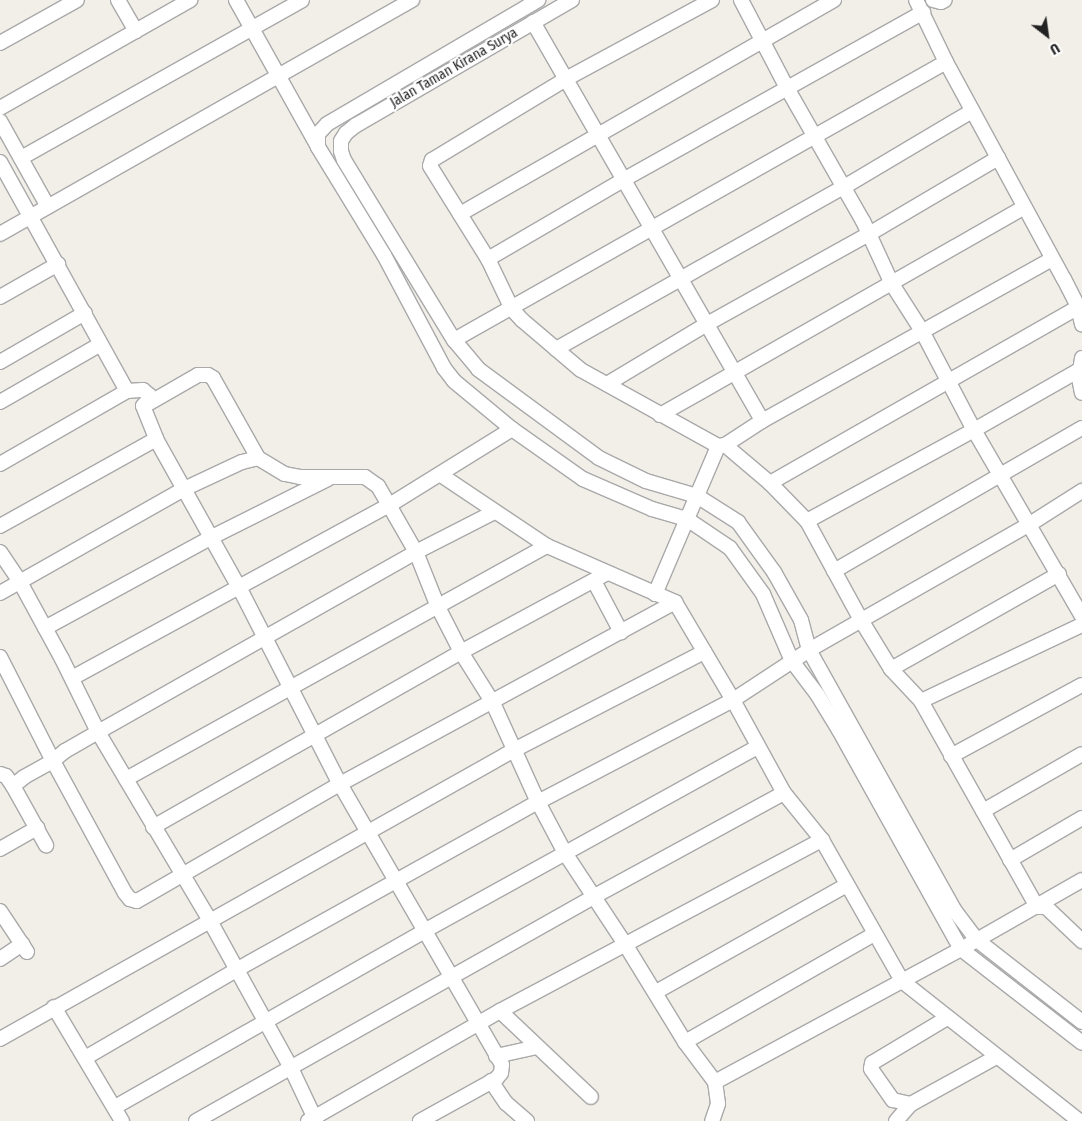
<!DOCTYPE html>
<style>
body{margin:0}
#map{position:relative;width:1082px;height:1121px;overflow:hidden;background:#f2efe9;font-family:"Fira Sans Condensed",sans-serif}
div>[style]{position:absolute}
.roads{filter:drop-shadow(1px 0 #a9a9a9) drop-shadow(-1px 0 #a9a9a9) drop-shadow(0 1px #a9a9a9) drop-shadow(0 -1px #a9a9a9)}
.street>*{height:14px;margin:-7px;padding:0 7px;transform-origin:7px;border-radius:7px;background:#fff}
span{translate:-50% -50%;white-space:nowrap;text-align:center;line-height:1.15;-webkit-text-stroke:4.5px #fff;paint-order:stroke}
.street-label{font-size:14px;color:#222}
.north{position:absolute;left:1022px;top:10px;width:50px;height:50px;-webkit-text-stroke:4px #fff;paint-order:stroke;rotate:150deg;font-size:14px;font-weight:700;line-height:20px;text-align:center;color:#222}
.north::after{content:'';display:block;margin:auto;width:18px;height:22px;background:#222;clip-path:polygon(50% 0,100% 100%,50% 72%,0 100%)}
</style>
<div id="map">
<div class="roads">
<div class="street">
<i style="left:118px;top:0;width:36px;rotate:60deg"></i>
<i style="left:236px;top:0;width:168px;rotate:60.8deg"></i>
<i style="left:318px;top:147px;width:127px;rotate:58.6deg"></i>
<i style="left:384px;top:255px;width:128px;rotate:62deg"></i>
<i style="left:444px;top:368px;width:16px;rotate:52deg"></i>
<i style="left:454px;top:381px;width:75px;rotate:39.6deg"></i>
<i style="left:512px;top:429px;width:87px;rotate:35.2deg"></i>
<i style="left:583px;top:479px;width:75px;rotate:23.5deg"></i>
<i style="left:652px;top:509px;width:36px;rotate:16deg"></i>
<i style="left:687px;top:519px;width:52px;rotate:34deg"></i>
<i style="left:730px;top:548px;width:57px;rotate:54.3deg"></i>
<i style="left:763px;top:594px;width:73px;rotate:66.6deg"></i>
<i style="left:792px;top:661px;width:41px;rotate:52.9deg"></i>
<i style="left:817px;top:694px;width:42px;rotate:58.6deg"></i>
<i style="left:839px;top:730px;width:251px;rotate:60.9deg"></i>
<i style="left:961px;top:949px;width:153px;rotate:37.8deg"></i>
<i style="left:572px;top:0;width:250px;rotate:149.9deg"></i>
<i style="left:356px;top:125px;width:13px;rotate:141deg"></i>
<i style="left:346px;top:133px;width:9px;rotate:122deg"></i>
<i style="left:341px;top:141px;width:10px;rotate:90deg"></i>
<i style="left:341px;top:151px;width:9px;rotate:72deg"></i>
<i style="left:344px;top:160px;width:211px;rotate:58.6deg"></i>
<i style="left:454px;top:340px;width:38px;rotate:50deg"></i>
<i style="left:478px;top:369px;width:150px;rotate:36.3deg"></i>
<i style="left:599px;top:458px;width:52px;rotate:26.1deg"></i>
<i style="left:646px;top:481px;width:53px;rotate:16.4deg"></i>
<i style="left:697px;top:496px;width:49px;rotate:32.4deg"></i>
<i style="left:738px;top:522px;width:62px;rotate:54.2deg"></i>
<i style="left:774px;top:572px;width:55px;rotate:60.6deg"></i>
<i style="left:801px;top:620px;width:31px;rotate:75deg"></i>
<i style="left:809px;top:650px;width:299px;rotate:60.8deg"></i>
<i style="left:955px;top:911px;width:36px;rotate:53deg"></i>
<i style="left:977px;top:940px;width:133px;rotate:38deg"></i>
<i style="left:712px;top:0;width:166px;rotate:151.6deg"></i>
<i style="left:566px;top:79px;width:157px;rotate:148.8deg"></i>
<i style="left:432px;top:160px;width:6px;rotate:108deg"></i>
<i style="left:430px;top:166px;width:110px;rotate:58.1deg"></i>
<i style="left:488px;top:259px;width:55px;rotate:64.4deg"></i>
<i style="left:512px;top:309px;width:15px;rotate:48deg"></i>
<i style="left:522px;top:320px;width:77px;rotate:40.3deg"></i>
<i style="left:581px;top:370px;width:157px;rotate:29deg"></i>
<i style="left:718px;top:446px;width:7px;rotate:-8deg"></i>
<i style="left:725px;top:445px;width:59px;rotate:40.2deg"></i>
<i style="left:770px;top:483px;width:53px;rotate:45.8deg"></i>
<i style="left:807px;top:521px;width:113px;rotate:61.4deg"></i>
<i style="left:861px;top:620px;width:57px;rotate:58.5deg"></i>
<i style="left:891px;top:669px;width:44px;rotate:46.8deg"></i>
<i style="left:921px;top:701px;width:236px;rotate:60.6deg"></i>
<i style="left:1037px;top:907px;width:9px"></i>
<i style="left:1046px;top:907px;width:50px;rotate:43.4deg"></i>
<i style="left:741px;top:0;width:99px;rotate:62.4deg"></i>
<i style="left:787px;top:88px;width:153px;rotate:60.3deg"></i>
<i style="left:863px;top:221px;width:69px;rotate:65.3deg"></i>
<i style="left:892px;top:284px;width:56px;rotate:57.4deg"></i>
<i style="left:922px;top:331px;width:112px;rotate:62.3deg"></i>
<i style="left:974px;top:430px;width:215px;rotate:59.9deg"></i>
<i style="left:916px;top:0;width:69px;rotate:64.2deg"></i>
<i style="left:946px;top:62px;width:247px;rotate:61.5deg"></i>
<i style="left:1064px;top:279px;width:31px;rotate:63deg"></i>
<i style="left:1078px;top:307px;width:18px;rotate:77deg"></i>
<i style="left:933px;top:0;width:8px;rotate:14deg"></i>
<i style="left:941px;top:2px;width:4px;rotate:-27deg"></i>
<i style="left:533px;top:22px;width:460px;rotate:60.1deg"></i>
<i style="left:0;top:43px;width:88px;rotate:-29.2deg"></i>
<i style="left:0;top:108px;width:219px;rotate:-29.6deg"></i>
<i style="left:0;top:121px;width:98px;rotate:60.8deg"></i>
<i style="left:318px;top:147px;width:13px;rotate:-90deg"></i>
<i style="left:318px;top:134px;width:13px;rotate:-48deg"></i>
<i style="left:327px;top:124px;width:245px;rotate:-30.4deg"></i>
<i style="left:21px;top:158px;width:322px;rotate:-29.3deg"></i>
<i style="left:0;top:162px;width:262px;rotate:61deg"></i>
<i style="left:127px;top:391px;width:16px;rotate:-4deg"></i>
<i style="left:143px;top:390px;width:8px;rotate:40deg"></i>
<i style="left:149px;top:395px;width:4px;rotate:90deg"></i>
<i style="left:149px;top:399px;width:9px;rotate:131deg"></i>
<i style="left:143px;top:406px;width:35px;rotate:68deg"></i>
<i style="left:156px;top:439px;width:172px;rotate:60.8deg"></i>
<i style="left:240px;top:589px;width:219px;rotate:62.9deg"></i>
<i style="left:340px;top:784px;width:324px;rotate:60deg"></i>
<i style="left:502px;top:1065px;width:8px;rotate:97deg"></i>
<i style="left:501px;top:1073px;width:8px;rotate:130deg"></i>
<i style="left:496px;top:1079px;width:87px;rotate:151.1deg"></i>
<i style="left:460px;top:214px;width:431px;rotate:-29.8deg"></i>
<i style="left:0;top:234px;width:474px;rotate:-29.6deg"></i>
<i style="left:488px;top:259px;width:156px;rotate:-30.3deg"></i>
<i style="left:623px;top:180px;width:344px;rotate:-29.2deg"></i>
<i style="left:0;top:297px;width:67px;rotate:-29.6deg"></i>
<i style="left:454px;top:340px;width:565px;rotate:-29.47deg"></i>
<i style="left:556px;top:349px;width:330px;rotate:-29.4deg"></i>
<i style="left:844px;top:187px;width:149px;rotate:-30.7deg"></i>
<i style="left:1082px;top:358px;width:20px;rotate:99deg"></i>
<i style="left:1079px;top:378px;width:15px;rotate:79deg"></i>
<i style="left:0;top:362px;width:98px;rotate:-30deg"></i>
<i style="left:607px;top:384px;width:117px;rotate:-31deg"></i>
<i style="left:707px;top:324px;width:185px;rotate:-29.1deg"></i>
<i style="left:869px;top:234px;width:150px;rotate:-30.5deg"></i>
<i style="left:0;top:402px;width:116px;rotate:-29.9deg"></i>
<i style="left:144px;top:406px;width:62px;rotate:-29.9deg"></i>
<i style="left:198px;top:375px;width:10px"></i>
<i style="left:208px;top:375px;width:6px;rotate:31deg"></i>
<i style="left:213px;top:378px;width:92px;rotate:60.6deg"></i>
<i style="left:258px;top:458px;width:31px;rotate:31deg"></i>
<i style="left:285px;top:474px;width:15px;rotate:11deg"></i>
<i style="left:300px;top:477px;width:65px"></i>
<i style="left:365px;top:477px;width:16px;rotate:35deg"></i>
<i style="left:378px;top:486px;width:76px;rotate:60.1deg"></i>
<i style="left:416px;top:552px;width:59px;rotate:68.2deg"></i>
<i style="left:438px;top:607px;width:51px;rotate:62.9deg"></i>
<i style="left:461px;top:652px;width:60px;rotate:57.9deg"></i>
<i style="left:493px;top:703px;width:109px;rotate:65.6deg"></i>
<i style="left:538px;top:802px;width:58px;rotate:62.1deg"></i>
<i style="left:565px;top:853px;width:109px;rotate:56.6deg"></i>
<i style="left:625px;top:944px;width:115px;rotate:58.5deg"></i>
<i style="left:685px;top:1042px;width:50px;rotate:53.1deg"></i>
<i style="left:715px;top:1082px;width:22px;rotate:82deg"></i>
<i style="left:718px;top:1104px;width:18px;rotate:109deg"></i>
<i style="left:660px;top:415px;width:419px;rotate:-29.7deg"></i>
<i style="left:725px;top:445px;width:44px;rotate:-33deg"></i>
<i style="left:762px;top:421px;width:332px;rotate:-29.2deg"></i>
<i style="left:0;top:464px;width:146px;rotate:-29.9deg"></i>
<i style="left:441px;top:475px;width:128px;rotate:33.8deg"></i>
<i style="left:547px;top:546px;width:140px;rotate:23.6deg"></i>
<i style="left:675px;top:602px;width:114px;rotate:59.4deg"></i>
<i style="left:733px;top:700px;width:106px;rotate:61.3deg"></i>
<i style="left:784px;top:793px;width:60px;rotate:51deg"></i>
<i style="left:822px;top:840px;width:162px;rotate:60.4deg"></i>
<i style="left:902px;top:981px;width:226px;rotate:38.3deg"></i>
<i style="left:770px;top:483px;width:355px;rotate:-29.7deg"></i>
<i style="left:807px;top:521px;width:190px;rotate:-28.6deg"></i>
<i style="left:974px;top:430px;width:121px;rotate:-29.7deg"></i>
<i style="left:0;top:526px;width:179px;rotate:-29.1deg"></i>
<i style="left:0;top:552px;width:36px;rotate:56deg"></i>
<i style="left:20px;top:582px;width:88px;rotate:61.4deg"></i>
<i style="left:62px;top:659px;width:81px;rotate:63.7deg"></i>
<i style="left:98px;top:732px;width:220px;rotate:59.3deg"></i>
<i style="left:210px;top:921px;width:168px;rotate:61.1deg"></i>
<i style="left:291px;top:1068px;width:59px;rotate:64.7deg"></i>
<i style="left:834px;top:571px;width:286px;rotate:-30deg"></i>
<i style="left:594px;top:581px;width:58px;rotate:62.1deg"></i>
<i style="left:0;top:593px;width:211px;rotate:-29.5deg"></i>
<i style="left:184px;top:489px;width:64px;rotate:-25deg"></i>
<i style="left:242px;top:462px;width:16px;rotate:-14deg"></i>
<i style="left:655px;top:594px;width:161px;rotate:-66.9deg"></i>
<i style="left:45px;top:628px;width:190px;rotate:-28.6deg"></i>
<i style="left:212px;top:537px;width:130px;rotate:-26.6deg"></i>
<i style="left:0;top:657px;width:117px;rotate:63deg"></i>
<i style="left:53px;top:761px;width:150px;rotate:61.4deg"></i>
<i style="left:125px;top:893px;width:8px;rotate:50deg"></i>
<i style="left:130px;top:899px;width:7px;rotate:16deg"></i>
<i style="left:137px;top:901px;width:234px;rotate:-30deg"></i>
<i style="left:340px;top:784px;width:381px;rotate:-28.5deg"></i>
<i style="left:891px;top:669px;width:193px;rotate:-29.5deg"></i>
<i style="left:72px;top:678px;width:360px;rotate:-28.6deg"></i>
<i style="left:388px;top:506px;width:146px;rotate:-31.8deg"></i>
<i style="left:921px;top:701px;width:178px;rotate:-25.3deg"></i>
<i style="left:951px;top:756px;width:149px;rotate:-28.5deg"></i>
<i style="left:0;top:774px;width:6px;rotate:18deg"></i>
<i style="left:6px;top:776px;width:12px;rotate:55deg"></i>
<i style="left:13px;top:786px;width:68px;rotate:60.8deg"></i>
<i style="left:126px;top:779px;width:481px;rotate:-29deg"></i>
<i style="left:13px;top:786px;width:14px;rotate:-39deg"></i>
<i style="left:24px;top:777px;width:33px;rotate:-29deg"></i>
<i style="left:53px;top:761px;width:16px;rotate:-40deg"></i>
<i style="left:65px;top:751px;width:38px;rotate:-30deg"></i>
<i style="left:98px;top:732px;width:365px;rotate:-29.5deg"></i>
<i style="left:416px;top:552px;width:88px;rotate:-27.1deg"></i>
<i style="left:983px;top:811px;width:114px;rotate:-29.9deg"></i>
<i style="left:153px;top:827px;width:354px;rotate:-29.6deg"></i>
<i style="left:461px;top:652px;width:166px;rotate:-28.4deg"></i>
<i style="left:0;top:849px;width:43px;rotate:-29.6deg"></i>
<i style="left:1010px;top:860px;width:83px;rotate:-30.3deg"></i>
<i style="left:0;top:911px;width:49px;rotate:56.6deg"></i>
<i style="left:0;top:959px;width:27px;rotate:-34deg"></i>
<i style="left:656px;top:992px;width:219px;rotate:-29.3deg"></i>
<i style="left:54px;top:1007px;width:133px;rotate:59.2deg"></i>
<i style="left:500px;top:1011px;width:125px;rotate:43.4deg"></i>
<i style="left:947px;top:1018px;width:87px;rotate:149deg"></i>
<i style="left:872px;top:1063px;width:6px;rotate:99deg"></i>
<i style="left:871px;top:1069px;width:38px;rotate:55deg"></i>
<i style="left:893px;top:1100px;width:18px;rotate:13deg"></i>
<i style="left:911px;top:1104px;width:97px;rotate:-28.9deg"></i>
<i style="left:0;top:1039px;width:592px;rotate:-29.34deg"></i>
<i style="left:516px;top:749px;width:212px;rotate:-27.3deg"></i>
<i style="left:685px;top:1042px;width:218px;rotate:-29.7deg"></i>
<i style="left:496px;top:1056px;width:42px;rotate:-12.4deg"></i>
<i style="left:85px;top:1058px;width:175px;rotate:-30.2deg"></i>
<i style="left:236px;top:970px;width:346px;rotate:-29.1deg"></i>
<i style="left:538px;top:802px;width:220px;rotate:-27.6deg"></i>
<i style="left:733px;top:700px;width:91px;rotate:-33.3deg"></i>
<i style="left:809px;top:650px;width:254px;rotate:-29.7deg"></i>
<i style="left:1030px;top:524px;width:62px;rotate:-32.4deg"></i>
<i style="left:491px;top:1081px;width:27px;rotate:56deg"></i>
<i style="left:506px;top:1103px;width:28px;rotate:41deg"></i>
<i style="left:715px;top:1082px;width:280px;rotate:-28.4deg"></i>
<i style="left:961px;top:949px;width:139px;rotate:-29.7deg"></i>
<i style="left:115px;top:1107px;width:358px;rotate:-29.6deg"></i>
<i style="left:426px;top:930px;width:378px;rotate:-28.9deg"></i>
<i style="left:196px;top:1121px;width:456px;rotate:-29.4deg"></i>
<i style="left:593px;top:897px;width:217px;rotate:-28.6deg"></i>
<i style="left:308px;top:1121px;width:221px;rotate:-29.8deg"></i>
<i style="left:500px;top:1011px;width:365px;rotate:-28deg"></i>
<i style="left:896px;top:1121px;width:23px;rotate:-49deg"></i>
</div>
</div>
<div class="street-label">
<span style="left:454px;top:68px;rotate:-30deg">Jalan Taman Kirana Surya</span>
</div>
<div class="north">U</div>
</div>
